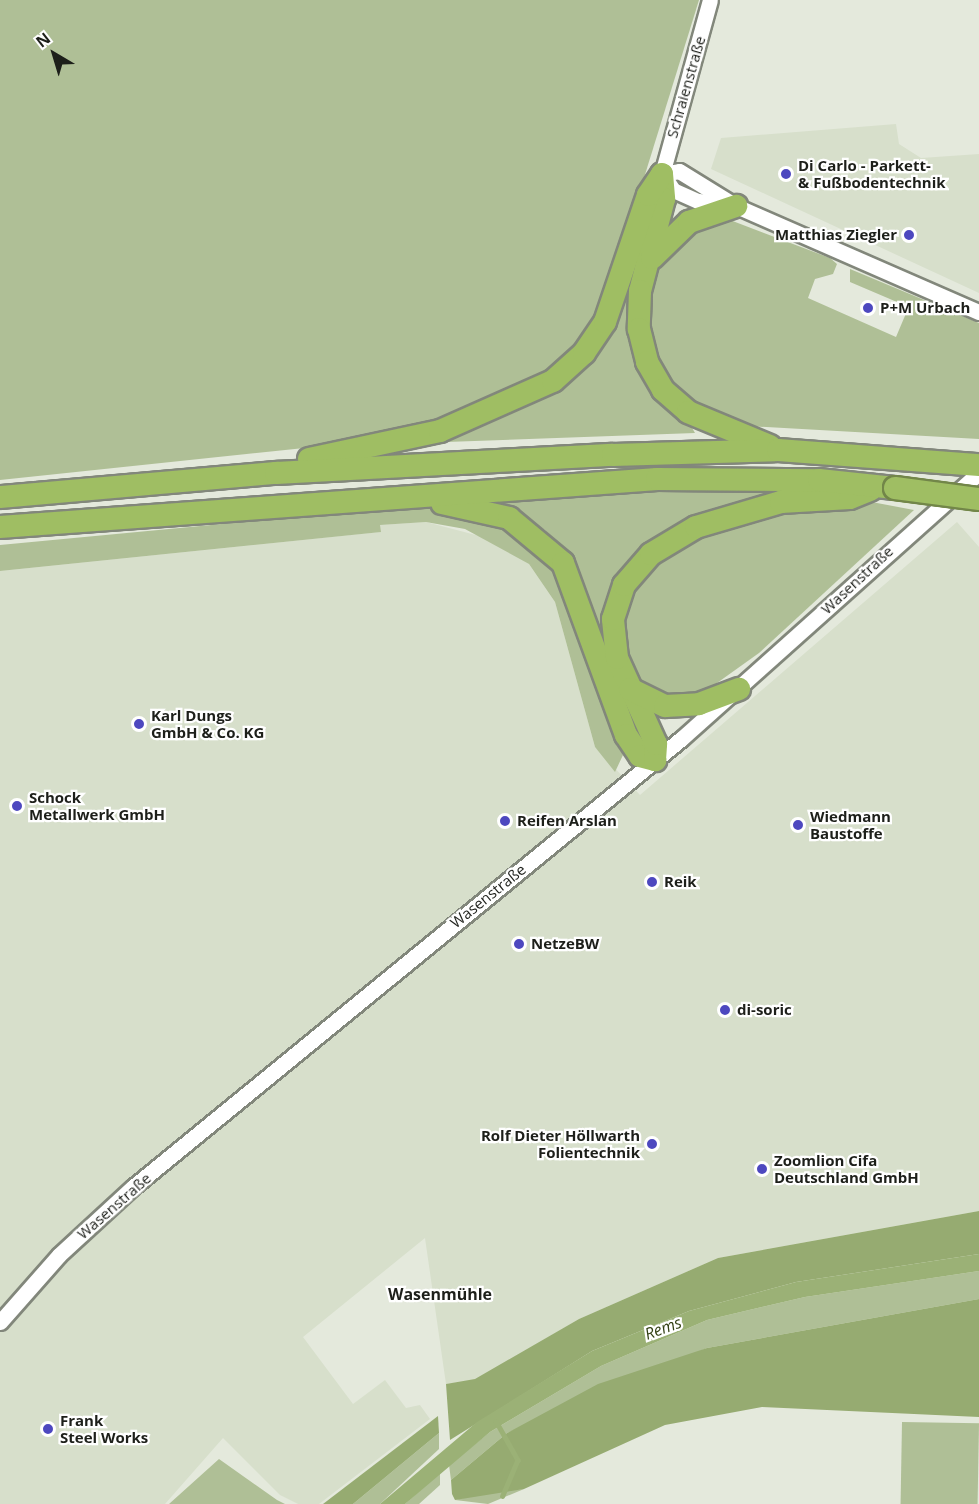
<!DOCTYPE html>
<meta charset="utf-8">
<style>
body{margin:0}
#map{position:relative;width:979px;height:1504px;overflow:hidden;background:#e4e9dc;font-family:"Open Sans",sans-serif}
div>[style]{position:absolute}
.built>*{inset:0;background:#d7dfcb}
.green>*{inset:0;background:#afbf96;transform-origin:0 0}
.forest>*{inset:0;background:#96ab71}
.water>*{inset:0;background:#9bb176}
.stream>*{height:4.5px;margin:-2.25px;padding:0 2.25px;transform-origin:2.25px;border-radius:2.25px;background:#9bb176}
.roads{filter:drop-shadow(2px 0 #82877b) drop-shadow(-2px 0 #82877b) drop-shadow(0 2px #82877b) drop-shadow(0 -2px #82877b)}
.minor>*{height:15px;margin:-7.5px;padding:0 7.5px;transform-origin:7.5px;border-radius:7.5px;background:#fff}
.highway>*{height:22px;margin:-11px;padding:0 11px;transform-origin:11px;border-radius:11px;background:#9fbe63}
.bridges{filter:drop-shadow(2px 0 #728649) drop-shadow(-2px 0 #728649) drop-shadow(0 2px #728649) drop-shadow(0 -2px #728649)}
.highway-bridge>*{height:22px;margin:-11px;padding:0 11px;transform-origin:11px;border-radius:11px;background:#9fbe63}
.dots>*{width:16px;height:16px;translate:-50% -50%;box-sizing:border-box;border:3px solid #fff;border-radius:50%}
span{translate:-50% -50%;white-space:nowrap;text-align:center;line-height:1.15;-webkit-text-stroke:4.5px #fff;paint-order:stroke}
.street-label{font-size:15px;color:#1d1f1a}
.poi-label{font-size:15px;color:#1d1f1a;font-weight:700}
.left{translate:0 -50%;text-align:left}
.right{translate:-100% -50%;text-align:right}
.neighbourhood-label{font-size:16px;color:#1d1f1a;font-weight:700}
.water-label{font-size:16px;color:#313f13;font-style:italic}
.north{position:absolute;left:24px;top:24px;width:60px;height:60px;-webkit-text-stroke:4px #fff;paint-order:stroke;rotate:322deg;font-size:16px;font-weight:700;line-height:24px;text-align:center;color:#1d1f1a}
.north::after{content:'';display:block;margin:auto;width:21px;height:27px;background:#1d1f1a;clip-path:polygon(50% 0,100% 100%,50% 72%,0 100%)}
</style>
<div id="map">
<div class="built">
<i style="clip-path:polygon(896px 124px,899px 144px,921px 158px,979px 154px,979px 293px,711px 169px,721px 138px)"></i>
<i style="clip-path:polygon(426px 522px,491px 539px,529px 564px,555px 602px,595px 747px,640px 795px,957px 522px,979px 547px,979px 1211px,718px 1258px,579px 1319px,475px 1380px,446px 1384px,425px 1238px,303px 1337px,353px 1404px,385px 1380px,406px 1408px,420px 1405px,430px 1419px,319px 1504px,298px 1504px,280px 1495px,223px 1438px,165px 1504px,0 1504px,0 571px,380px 532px,379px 525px)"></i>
</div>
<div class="green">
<i style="clip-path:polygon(0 0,699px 0,609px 291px,584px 338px,541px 376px,486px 404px,417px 427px,333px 445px,0 480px)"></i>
<i style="clip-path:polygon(652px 198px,631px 321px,695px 433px,446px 442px,445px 438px,529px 403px,585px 362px)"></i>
<i style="clip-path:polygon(730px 220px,830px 258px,837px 264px,833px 274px,815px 279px,808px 298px,896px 337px,907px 311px,904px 305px,850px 282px,850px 269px,979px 323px,979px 439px,747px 426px,723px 421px,668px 385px,654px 362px,646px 300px,655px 272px,669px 247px,707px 223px)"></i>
<i style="clip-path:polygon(590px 490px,775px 490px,774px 496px,714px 510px,676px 525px,645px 549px,611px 596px,645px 739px,636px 734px,570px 560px,545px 530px,495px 501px)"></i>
<i style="clip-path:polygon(877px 503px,914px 510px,759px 653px,703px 693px,679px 698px,640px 684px,621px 650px,626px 596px,641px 573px,692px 533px,821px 504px)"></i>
<i style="clip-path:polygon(422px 505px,510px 523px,549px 556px,623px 755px,615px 772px,595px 747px,555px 602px,529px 564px,465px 529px,426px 522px,380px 525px,381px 532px,0 571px,0 545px)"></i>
<i style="clip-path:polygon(979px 1271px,979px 1299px,707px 1348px,507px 1433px,451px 1480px,449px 1465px,490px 1432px,601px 1366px,707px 1320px,805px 1297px)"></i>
<i style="left:902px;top:1422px;width:77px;height:82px;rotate:1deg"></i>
<i style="clip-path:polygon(439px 1433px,439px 1449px,380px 1504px,353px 1504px)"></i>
<i style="clip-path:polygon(219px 1459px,277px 1500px,285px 1504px,169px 1504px)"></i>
<i style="clip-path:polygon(440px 1472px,440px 1485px,419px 1504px,405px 1504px)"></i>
<i style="clip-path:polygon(524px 1489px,488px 1504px,455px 1500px,491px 1491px)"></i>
</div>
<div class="forest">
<i style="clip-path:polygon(979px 1211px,979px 1254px,796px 1282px,689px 1311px,592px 1351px,450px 1440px,446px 1384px,475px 1379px,579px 1319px,718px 1258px)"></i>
<i style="clip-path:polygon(979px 1299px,979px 1417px,762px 1407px,665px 1425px,524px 1489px,455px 1500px,452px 1494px,451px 1480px,507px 1433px,598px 1384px,707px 1348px)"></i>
<i style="clip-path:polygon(438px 1416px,439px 1433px,353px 1504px,323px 1504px)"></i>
</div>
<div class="water">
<i style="clip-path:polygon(979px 1254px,979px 1271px,805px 1297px,707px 1320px,601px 1366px,490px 1432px,405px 1504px,380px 1504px,477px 1422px,592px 1351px,689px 1311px,796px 1282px)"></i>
</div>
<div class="stream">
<i style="left:496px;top:1421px;width:45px;rotate:60.6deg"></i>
<i style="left:518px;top:1460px;width:39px;rotate:113deg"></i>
</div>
<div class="roads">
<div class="minor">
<i style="left:662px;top:174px;width:17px;rotate:-10deg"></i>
<i style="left:679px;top:171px;width:67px;rotate:31.6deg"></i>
<i style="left:736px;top:206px;width:265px;rotate:23.6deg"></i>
<i style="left:662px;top:174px;width:180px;rotate:-74.6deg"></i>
<i style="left:664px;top:176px;width:17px;rotate:57deg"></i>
<i style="left:673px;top:190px;width:27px;rotate:24deg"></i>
<i style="left:698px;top:201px;width:34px;rotate:7deg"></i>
<i style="left:0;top:1322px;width:89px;rotate:-48.6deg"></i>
<i style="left:59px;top:1255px;width:100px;rotate:-42.6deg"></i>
<i style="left:133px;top:1187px;width:708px;rotate:-39.27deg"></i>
<i style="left:681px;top:739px;width:399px;rotate:-41.8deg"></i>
</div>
<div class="highway">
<i style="left:662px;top:174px;width:25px;rotate:85deg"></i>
<i style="left:664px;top:199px;width:95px;rotate:104.6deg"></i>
<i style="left:640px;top:291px;width:38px;rotate:92deg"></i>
<i style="left:639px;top:329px;width:34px;rotate:76deg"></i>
<i style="left:647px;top:362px;width:32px;rotate:60deg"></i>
<i style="left:663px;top:390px;width:33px;rotate:41deg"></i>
<i style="left:688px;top:412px;width:89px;rotate:22.5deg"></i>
<i style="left:652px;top:258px;width:52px;rotate:-44.2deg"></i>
<i style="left:689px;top:222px;width:50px;rotate:-18.8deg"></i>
<i style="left:309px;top:459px;width:134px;rotate:-12.1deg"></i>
<i style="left:440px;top:431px;width:124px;rotate:-23.9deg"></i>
<i style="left:553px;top:381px;width:42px;rotate:-42.1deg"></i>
<i style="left:584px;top:353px;width:37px;rotate:-56deg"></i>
<i style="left:605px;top:322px;width:134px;rotate:-71.3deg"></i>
<i style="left:648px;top:195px;width:25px;rotate:-56deg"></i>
<i style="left:0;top:497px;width:277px;rotate:-5deg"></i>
<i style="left:276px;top:473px;width:337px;rotate:-3.1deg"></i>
<i style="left:613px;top:455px;width:165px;rotate:-1.7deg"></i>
<i style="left:778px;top:450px;width:202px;rotate:4.3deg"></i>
<i style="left:442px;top:503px;width:69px;rotate:12.6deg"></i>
<i style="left:509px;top:518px;width:70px;rotate:39.8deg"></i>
<i style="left:563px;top:563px;width:183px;rotate:69.9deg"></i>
<i style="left:626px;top:735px;width:25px;rotate:56deg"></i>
<i style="left:640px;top:756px;width:16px;rotate:15deg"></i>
<i style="left:655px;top:760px;width:16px;rotate:-86deg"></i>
<i style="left:656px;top:744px;width:94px;rotate:-114.4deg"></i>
<i style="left:617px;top:658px;width:39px;rotate:-96deg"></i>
<i style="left:613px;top:619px;width:36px;rotate:-72deg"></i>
<i style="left:624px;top:585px;width:41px;rotate:-48.9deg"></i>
<i style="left:651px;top:554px;width:52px;rotate:-31deg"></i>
<i style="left:696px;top:527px;width:89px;rotate:-16.4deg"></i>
<i style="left:781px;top:502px;width:69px;rotate:-3.3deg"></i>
<i style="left:850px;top:498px;width:22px;rotate:-22deg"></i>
<i style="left:0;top:527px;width:659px;rotate:-4.18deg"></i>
<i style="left:657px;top:479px;width:162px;rotate:0.4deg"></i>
<i style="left:819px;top:480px;width:76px;rotate:6deg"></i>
<i style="left:630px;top:689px;width:39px;rotate:26deg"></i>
<i style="left:665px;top:706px;width:34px;rotate:-3deg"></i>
<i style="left:699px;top:704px;width:43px;rotate:-20.6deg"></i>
</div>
</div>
<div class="bridges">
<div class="highway-bridge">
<i style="left:895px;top:488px;width:85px;rotate:7.5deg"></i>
</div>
</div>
<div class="dots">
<i style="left:786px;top:174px;background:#4d48bf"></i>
<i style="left:909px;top:235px;background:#4d48bf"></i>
<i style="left:868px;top:308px;background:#4d48bf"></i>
<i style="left:139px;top:724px;background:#4d48bf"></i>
<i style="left:17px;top:806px;background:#4d48bf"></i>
<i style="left:505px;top:821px;background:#4d48bf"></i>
<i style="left:798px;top:825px;background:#4d48bf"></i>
<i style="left:652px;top:882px;background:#4d48bf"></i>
<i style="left:519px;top:944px;background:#4d48bf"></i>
<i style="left:725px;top:1010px;background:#4d48bf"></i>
<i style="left:652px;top:1144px;background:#4d48bf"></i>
<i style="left:762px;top:1169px;background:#4d48bf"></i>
<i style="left:48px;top:1429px;background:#4d48bf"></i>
</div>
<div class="street-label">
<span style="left:686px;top:87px;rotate:-74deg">Schraienstraße</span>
<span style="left:857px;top:580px;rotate:-43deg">Wasenstraße</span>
<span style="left:488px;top:896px;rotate:-39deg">Wasenstraße</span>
<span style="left:114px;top:1206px;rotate:-41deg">Wasenstraße</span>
</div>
<div class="poi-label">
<span class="left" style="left:798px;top:174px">Di Carlo - Parkett-<br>&amp; Fußbodentechnik</span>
<span class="right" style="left:897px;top:235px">Matthias Ziegler</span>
<span class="left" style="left:880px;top:308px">P+M Urbach</span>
<span class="left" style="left:151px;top:724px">Karl Dungs<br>GmbH &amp; Co. KG</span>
<span class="left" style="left:29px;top:806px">Schock<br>Metallwerk GmbH</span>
<span class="left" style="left:810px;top:825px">Wiedmann<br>Baustoffe</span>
<span class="left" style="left:517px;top:821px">Reifen Arslan</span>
<span class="left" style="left:664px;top:882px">Reik</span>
<span class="left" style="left:531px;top:944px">NetzeBW</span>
<span class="left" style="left:737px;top:1010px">di-soric</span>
<span class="right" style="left:640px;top:1144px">Rolf Dieter Höllwarth<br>Folientechnik</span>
<span class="left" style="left:774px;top:1169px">Zoomlion Cifa<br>Deutschland GmbH</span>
<span class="left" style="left:60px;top:1429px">Frank<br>Steel Works</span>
</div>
<div class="neighbourhood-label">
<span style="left:440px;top:1294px">Wasenmühle</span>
</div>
<div class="water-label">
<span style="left:663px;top:1328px;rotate:-20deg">Rems</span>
</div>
<div class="north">N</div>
</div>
